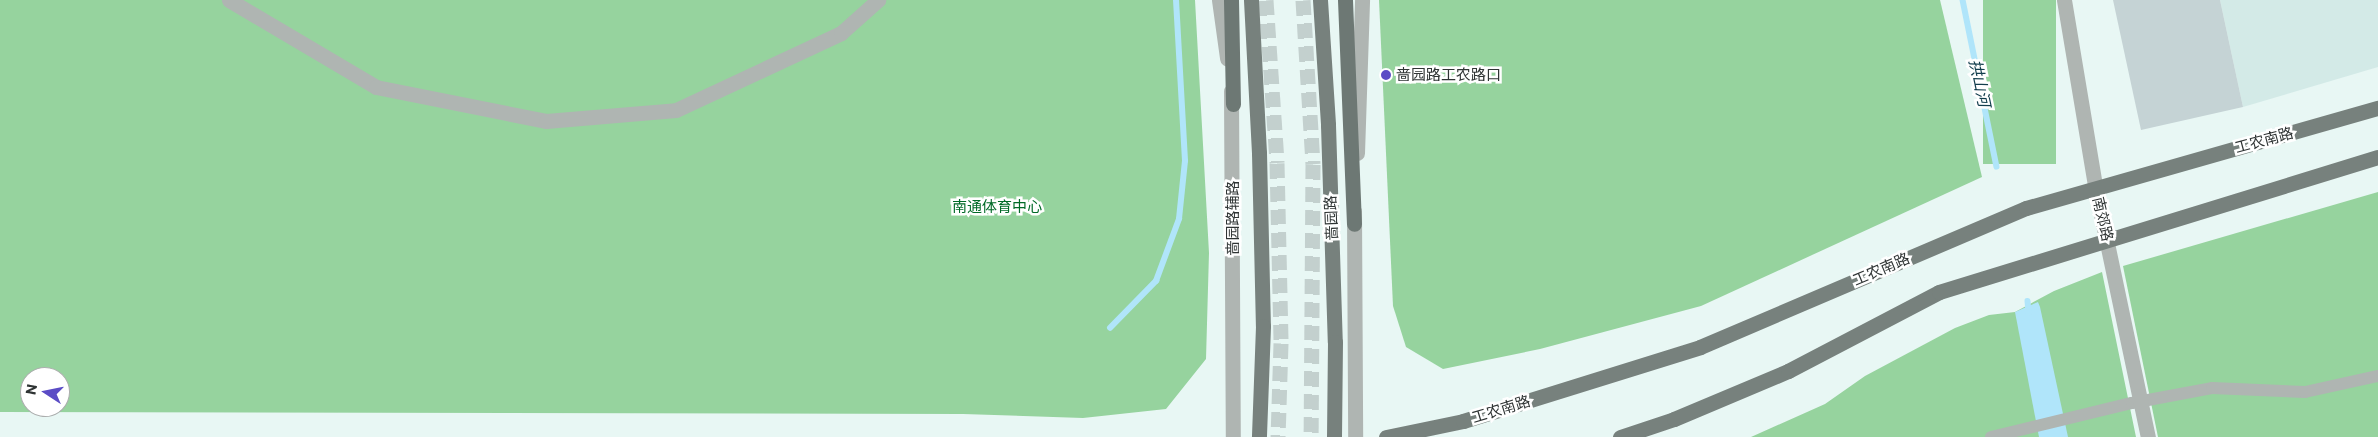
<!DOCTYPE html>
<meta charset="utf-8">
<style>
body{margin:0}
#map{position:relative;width:2378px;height:437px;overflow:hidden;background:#e8f7f4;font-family:Commissioner,"Noto Sans SC",sans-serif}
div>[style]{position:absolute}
.built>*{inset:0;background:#d3eae7}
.green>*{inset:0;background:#96d39e;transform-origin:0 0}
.water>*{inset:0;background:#b0e5fa}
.stream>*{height:5.5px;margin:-2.75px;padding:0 2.75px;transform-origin:2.75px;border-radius:2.75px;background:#b0e5fa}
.building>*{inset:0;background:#c5d3d5}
.trunk-tunnel>*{height:15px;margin-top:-7.5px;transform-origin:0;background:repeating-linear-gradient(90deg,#c3d0ce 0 15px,transparent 0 23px)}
.pedestrian>*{height:12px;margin:-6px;padding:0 6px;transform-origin:6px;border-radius:6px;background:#afb5b2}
.minor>*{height:15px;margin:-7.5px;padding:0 7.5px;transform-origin:7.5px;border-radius:7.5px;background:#afb5b2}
.tertiary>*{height:15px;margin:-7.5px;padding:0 7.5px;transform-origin:7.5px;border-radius:7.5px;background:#afb5b2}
.primary>*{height:15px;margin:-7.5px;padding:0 7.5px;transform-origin:7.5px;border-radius:7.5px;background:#77817d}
.trunk>*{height:15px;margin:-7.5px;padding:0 7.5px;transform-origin:7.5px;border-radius:7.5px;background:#6d7874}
.dots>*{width:14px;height:14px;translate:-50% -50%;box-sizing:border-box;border:2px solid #fff;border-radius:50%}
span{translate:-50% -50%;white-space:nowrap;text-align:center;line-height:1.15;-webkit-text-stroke:5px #fff;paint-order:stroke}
.poi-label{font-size:15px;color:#2f3434}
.left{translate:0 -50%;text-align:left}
.street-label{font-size:15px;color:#2f3434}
.park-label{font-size:15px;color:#016a27}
.water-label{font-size:16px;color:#133e4d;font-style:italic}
.north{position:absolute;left:20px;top:367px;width:50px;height:50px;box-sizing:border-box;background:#fff;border:1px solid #acaeae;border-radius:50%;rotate:281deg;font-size:14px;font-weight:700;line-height:20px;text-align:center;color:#2f3434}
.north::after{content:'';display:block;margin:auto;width:18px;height:22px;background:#5b4cc5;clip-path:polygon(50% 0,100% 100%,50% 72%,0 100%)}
</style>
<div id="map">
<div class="built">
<i style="clip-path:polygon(2220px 0,2378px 0,2378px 67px,2243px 107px)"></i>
</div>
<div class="green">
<i style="clip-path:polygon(evenodd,0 0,1195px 0,1209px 253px,1206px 359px,1166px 409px,1083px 418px,963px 414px,0 412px,0 0,30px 377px,60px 377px,60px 407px,30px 407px,30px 377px)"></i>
<i style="clip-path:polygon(1379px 0,1940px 0,1982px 177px,1701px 306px,1540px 349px,1443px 369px,1406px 347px,1393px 306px)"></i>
<i style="left:1983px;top:0;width:73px;height:164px"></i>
<i style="clip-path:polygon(2378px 192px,2378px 437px,2158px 437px,2123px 266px)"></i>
<i style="clip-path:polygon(2102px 272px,2136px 437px,1751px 437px,1825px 404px,1865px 376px,1955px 328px,1989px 315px,2015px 312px,2054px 291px)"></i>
</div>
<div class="water">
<i style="clip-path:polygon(2038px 302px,2040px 307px,2068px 437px,2039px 437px,2015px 312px)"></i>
</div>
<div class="stream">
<i style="left:1963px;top:0;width:170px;rotate:78.5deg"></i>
<i style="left:2028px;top:301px;width:12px;rotate:85deg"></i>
<i style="left:1110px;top:328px;width:66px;rotate:-45.6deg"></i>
<i style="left:1156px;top:281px;width:66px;rotate:-69.6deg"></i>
<i style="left:1179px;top:219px;width:58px;rotate:-84.1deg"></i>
<i style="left:1185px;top:161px;width:161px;rotate:-93.2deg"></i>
</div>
<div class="building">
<i style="clip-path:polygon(2113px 0,2220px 0,2243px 107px,2141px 130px)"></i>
</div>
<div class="trunk-tunnel">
<i style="left:1266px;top:0;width:163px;rotate:86.1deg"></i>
<i style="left:1277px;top:163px;width:180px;rotate:88.7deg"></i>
<i style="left:1281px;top:343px;width:94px;rotate:91.8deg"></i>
<i style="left:1303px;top:0;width:164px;rotate:86.5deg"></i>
<i style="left:1313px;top:164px;width:273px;rotate:90.4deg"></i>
</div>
<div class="pedestrian">
<i style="left:1991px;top:437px;width:145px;rotate:-13.6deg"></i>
<i style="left:2132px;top:403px;width:81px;rotate:-10.6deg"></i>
<i style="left:2212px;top:388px;width:93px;rotate:2.5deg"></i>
<i style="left:2305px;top:392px;width:75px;rotate:-12.4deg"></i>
</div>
<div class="minor">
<i style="left:229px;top:0;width:171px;rotate:30.6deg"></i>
<i style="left:376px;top:87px;width:173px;rotate:11.3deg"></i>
<i style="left:546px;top:121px;width:130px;rotate:-4.8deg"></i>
<i style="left:676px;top:110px;width:182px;rotate:-25deg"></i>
<i style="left:841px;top:33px;width:50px;rotate:-41.7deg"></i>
</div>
<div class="tertiary">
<i style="left:1219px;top:0;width:59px;rotate:82.1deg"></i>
<i style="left:2064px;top:0;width:189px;rotate:80.5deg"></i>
<i style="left:2095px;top:186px;width:257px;rotate:78.1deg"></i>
<i style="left:1231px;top:91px;width:346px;rotate:89.7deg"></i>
<i style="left:1357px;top:153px;width:153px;rotate:-88.1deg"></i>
<i style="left:1354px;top:211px;width:226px;rotate:89.7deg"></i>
</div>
<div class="primary">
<i style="left:1251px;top:0;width:153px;rotate:87deg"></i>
<i style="left:1259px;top:153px;width:173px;rotate:88.7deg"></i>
<i style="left:1263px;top:326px;width:111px;rotate:92.1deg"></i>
<i style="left:1320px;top:0;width:125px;rotate:86.3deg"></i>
<i style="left:1328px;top:125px;width:217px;rotate:88.2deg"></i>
<i style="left:1335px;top:342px;width:95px;rotate:90.6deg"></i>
<i style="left:1386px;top:437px;width:79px;rotate:-11.7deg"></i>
<i style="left:1463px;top:421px;width:248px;rotate:-17.3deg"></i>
<i style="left:1700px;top:347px;width:354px;rotate:-23.1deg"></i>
<i style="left:2026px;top:208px;width:366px;rotate:-15.9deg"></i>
<i style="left:1620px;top:437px;width:57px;rotate:-18.4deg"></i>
<i style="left:1674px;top:419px;width:124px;rotate:-22.8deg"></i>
<i style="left:1788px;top:371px;width:170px;rotate:-27.6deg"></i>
<i style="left:1939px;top:292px;width:459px;rotate:-17.1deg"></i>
</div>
<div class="trunk">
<i style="left:1231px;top:0;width:104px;rotate:88.9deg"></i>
<i style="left:1345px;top:0;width:224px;rotate:87.7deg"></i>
</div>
<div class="dots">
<i style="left:1386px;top:75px;background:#5b4cc5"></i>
</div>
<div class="poi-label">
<span class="left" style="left:1396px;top:75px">啬园路工农路口</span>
</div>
<div class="street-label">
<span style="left:2264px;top:140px;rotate:-15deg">工农南路</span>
<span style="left:1233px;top:218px;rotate:-90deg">啬园路辅路</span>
<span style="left:1331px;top:218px;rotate:-92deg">啬园路</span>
<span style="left:2103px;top:219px;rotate:77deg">南郊路</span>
<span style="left:1881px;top:269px;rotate:-23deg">工农南路</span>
<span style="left:1501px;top:409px;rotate:-17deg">工农南路</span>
</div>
<div class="park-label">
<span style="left:997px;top:207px">南通体育中心</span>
</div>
<div class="water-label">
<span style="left:1980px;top:83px;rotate:78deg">拱山河</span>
</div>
<div class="north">N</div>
</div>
